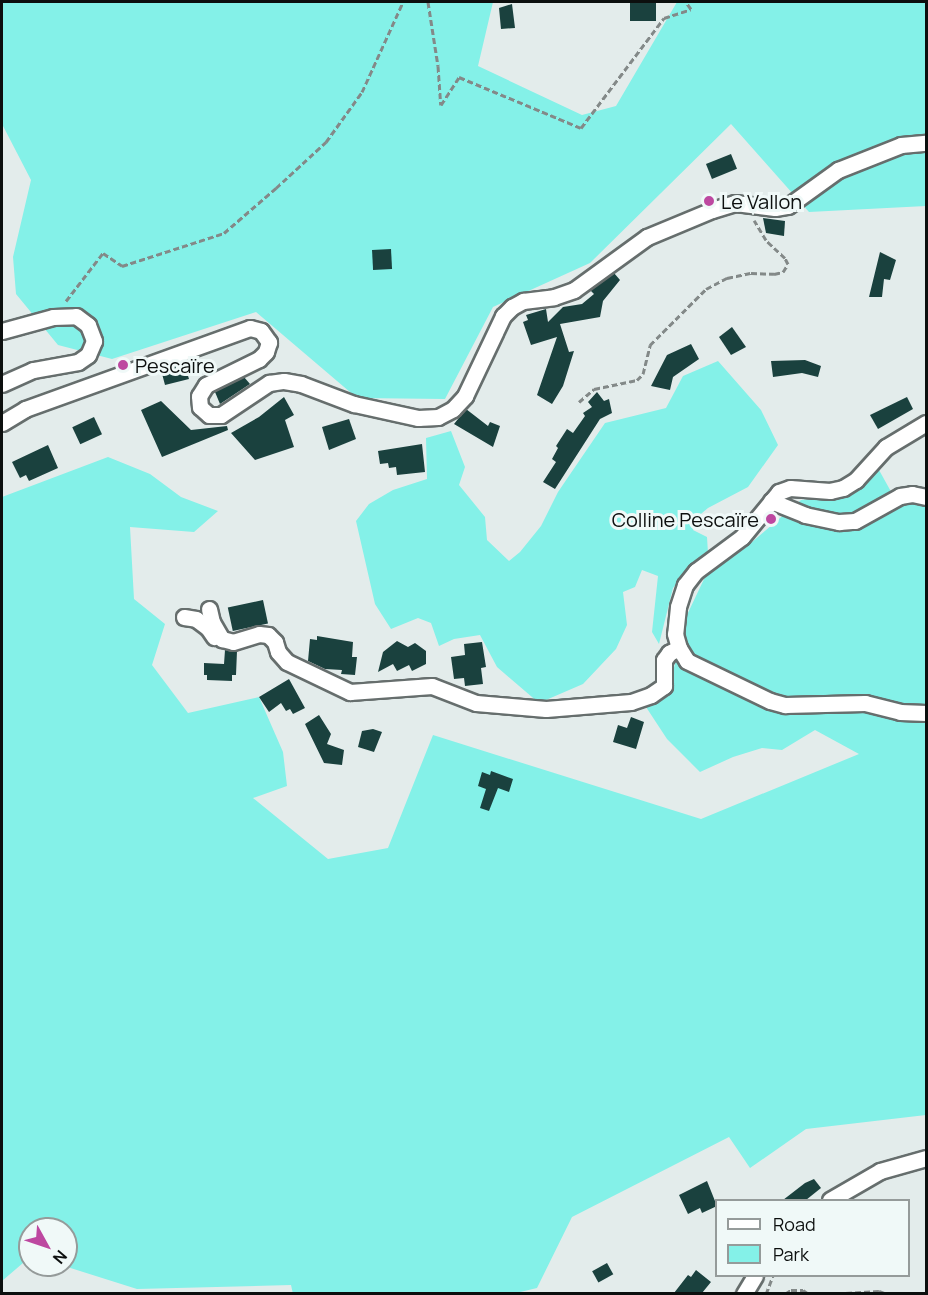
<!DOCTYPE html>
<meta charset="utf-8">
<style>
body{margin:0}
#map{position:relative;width:928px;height:1295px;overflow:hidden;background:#e3eceb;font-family:Manrope,sans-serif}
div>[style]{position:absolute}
.green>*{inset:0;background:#84f1e8}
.building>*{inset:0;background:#1a413e;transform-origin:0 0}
.path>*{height:3px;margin-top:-1.5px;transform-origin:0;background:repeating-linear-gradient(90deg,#838988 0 6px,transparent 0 9px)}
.roads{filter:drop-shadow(2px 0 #666e6d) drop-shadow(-2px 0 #666e6d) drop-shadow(0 2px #666e6d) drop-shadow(0 -2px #666e6d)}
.minor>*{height:15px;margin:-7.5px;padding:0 7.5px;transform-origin:7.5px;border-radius:7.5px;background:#fff}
.dots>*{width:16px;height:16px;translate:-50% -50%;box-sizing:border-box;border:3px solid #f0f9f8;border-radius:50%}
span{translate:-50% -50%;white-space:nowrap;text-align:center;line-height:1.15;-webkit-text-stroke:6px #f0f9f8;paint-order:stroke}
.poi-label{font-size:20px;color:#0c0f0e}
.left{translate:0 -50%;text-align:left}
.right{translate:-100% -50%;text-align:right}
.frame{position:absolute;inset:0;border:3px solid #0c0f0e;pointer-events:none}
.legend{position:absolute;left:715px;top:1199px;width:195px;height:78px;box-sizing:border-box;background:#f0f9f8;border:2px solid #959b9a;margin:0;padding:8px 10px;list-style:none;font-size:18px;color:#0c0f0e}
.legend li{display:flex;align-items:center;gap:12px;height:30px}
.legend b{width:30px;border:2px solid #959b9a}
.north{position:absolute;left:18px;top:1217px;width:60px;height:60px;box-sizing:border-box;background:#f0f9f8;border:2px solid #959b9a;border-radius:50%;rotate:130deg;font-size:16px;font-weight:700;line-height:24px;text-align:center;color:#0c0f0e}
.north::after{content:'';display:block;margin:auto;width:21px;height:27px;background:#bd48a0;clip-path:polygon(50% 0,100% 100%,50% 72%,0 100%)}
</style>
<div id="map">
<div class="green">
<i style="clip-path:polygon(2px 2px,493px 2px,478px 66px,582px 115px,616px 106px,677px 2px,926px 2px,926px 206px,809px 212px,731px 124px,590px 263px,493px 307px,445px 399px,357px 398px,256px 312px,112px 359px,58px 345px,16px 294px,13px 257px,31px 180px,2px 124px)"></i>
<i style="clip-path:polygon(718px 361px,761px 410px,778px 445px,748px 487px,708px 508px,696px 518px,693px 530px,707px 537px,708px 553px,693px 564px,673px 588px,659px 644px,652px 632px,658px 576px,642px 570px,635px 587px,623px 592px,627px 625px,616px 649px,583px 684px,539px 703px,497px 667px,480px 635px,454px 639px,439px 646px,431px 623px,418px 618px,391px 629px,375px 604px,356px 521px,369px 504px,393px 490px,427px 479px,426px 438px,451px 431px,465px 467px,459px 485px,485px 517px,487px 540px,509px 561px,520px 552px,541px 526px,558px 492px,605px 423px,666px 408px,683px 376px)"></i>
<i style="clip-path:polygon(108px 457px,150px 474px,181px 497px,218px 511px,194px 532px,130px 527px,134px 599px,165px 624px,152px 665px,188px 713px,259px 697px,283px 752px,287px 786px,253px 798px,328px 859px,388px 848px,433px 735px,701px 819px,859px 754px,815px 730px,782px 750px,762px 748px,733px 757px,700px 772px,667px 739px,646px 707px,673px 672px,686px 617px,705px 577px,745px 548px,801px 500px,852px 495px,862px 482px,879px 470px,899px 506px,909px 502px,926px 505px,926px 1115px,806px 1129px,750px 1168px,729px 1137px,572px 1217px,537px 1288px,516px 1293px,293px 1294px,291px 1285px,137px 1289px,61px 1265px,66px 1265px,66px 1229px,30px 1229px,30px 1257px,2px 1281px,2px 497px)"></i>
</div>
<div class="building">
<i style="left:630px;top:2px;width:26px;height:19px"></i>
<i style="clip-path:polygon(512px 4px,515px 28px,501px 29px,499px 8px)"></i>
<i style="left:731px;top:154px;width:16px;height:27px;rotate:68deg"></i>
<i style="clip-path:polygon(763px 218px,785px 221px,784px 236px,766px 233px)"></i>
<i style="left:391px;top:249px;width:20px;height:19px;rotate:87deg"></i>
<i style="clip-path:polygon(880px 252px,896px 260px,890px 280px,884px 279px,882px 297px,869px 297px)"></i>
<i style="clip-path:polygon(614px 273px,620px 280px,603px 301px,600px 317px,560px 324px,569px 352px,574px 351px,563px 386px,552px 404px,537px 395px,557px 337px,531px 345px,523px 322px,528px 320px,526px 315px,546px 309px,548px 322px,563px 307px,582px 304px,594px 294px,590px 290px)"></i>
<i style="clip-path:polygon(732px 327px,746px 347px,731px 355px,719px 337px)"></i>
<i style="clip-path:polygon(691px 344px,699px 359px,673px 377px,670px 390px,651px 386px,667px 355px)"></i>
<i style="clip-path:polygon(805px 360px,821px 366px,818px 377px,802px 373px,773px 377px,771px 361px)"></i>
<i style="clip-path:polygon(178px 365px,179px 368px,185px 366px,189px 379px,165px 385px,161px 370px)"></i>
<i style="clip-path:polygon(244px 377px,250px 384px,220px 404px,215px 392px)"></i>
<i style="clip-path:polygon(597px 392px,604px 401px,609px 399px,612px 413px,600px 419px,555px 489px,543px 482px,556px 462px,552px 459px,558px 448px,556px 446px,567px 429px,573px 433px,585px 416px,583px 413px,592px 407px,588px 402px)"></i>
<i style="clip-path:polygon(284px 397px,294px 415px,285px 420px,294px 447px,255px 460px,231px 433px,259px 417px)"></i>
<i style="clip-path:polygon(907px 397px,913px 409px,878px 429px,870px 415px)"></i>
<i style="clip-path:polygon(161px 401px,191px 430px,227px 426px,228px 430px,162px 457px,141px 410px)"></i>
<i style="clip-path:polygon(466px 409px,488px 426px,490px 422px,500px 426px,493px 447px,454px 424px)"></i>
<i style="left:94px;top:417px;width:19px;height:24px;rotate:65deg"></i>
<i style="clip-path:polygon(349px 419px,356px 439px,329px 450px,322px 427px)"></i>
<i style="clip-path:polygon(422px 444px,425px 472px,397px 475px,396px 467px,389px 468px,388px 463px,380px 464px,378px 451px)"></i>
<i style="clip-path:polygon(48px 445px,58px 468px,29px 481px,26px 475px,20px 478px,12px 462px)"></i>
<i style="left:263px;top:600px;width:24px;height:36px;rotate:78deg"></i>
<i style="clip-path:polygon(317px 636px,353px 642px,352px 657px,357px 657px,355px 675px,341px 674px,342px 670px,325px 669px,308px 661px,310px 639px,317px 640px)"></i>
<i style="clip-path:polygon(397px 641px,408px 647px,415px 643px,426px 651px,426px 664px,412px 671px,409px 665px,397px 671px,393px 664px,378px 672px,383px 652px)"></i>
<i style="clip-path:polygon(482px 642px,486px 667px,481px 668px,483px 684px,465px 686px,464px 678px,454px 679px,451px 657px,465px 655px,464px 644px)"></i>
<i style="clip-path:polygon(225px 650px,237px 651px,236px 675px,232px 675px,232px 681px,207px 680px,207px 675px,204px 675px,204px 663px,224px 664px)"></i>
<i style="clip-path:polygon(289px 679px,305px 708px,293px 714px,290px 709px,286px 711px,281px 703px,269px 712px,259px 697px)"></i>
<i style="clip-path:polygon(319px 715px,331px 734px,327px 744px,344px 750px,342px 765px,324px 763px,305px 724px)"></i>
<i style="clip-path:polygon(631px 717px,644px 722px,636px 749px,613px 742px,618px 725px,627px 728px)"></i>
<i style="clip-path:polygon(373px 729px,382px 732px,374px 752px,358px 747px,362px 731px)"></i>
<i style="clip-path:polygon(491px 771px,513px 779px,509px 792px,498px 788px,489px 811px,480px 808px,486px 789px,478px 786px,482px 772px,490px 775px)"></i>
<i style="clip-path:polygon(814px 1179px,821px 1188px,806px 1200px,783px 1200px,805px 1183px)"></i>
<i style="clip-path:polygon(707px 1181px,717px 1206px,702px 1213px,700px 1208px,688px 1214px,679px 1195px)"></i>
<i style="left:607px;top:1263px;width:13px;height:17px;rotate:61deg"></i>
<i style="clip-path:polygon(696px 1270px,711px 1282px,702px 1293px,674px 1293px,688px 1275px,691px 1277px)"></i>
</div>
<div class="path">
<i style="left:428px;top:2px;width:65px;rotate:81.1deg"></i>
<i style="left:438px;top:66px;width:39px;rotate:86deg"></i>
<i style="left:441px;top:105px;width:33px;rotate:-57deg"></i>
<i style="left:459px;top:77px;width:132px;rotate:22.7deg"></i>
<i style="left:581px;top:128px;width:138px;rotate:-53deg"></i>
<i style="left:664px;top:18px;width:28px;rotate:-18deg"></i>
<i style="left:691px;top:9px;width:9px;rotate:-126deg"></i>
<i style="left:66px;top:301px;width:61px;rotate:-52.4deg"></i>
<i style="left:103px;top:253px;width:23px;rotate:34deg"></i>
<i style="left:122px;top:266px;width:107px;rotate:-17.9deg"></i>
<i style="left:224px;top:233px;width:69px;rotate:-40.9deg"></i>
<i style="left:276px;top:188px;width:68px;rotate:-42.6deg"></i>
<i style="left:326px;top:142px;width:62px;rotate:-54.2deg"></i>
<i style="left:362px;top:92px;width:99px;rotate:-65.5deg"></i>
<i style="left:579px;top:402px;width:20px;rotate:-41deg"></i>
<i style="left:594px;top:389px;width:44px;rotate:-11.8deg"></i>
<i style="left:637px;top:380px;width:8px;rotate:-45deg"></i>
<i style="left:643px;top:374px;width:30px;rotate:-76deg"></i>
<i style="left:650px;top:345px;width:79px;rotate:-45deg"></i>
<i style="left:706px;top:289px;width:24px;rotate:-28deg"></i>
<i style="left:727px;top:278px;width:25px;rotate:-12deg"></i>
<i style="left:751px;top:273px;width:23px;rotate:2deg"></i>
<i style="left:774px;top:274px;width:9px;rotate:-13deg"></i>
<i style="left:783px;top:272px;width:9px;rotate:-58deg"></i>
<i style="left:788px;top:264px;width:7px;rotate:-117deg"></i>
<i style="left:785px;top:258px;width:26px;rotate:-137deg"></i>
<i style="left:766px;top:240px;width:23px;rotate:-121deg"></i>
<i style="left:766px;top:1294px;width:19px;rotate:-69deg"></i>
<i style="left:785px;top:1294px;width:7px;rotate:-34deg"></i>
<i style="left:791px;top:1290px;width:12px"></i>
<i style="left:803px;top:1290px;width:7px;rotate:34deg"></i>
<i style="left:828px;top:1294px;width:51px;rotate:-3.4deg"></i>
<i style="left:879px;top:1291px;width:9px;rotate:21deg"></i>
</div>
<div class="roads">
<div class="minor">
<i style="left:2px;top:331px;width:53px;rotate:-15.4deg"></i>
<i style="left:53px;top:317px;width:23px;rotate:-2deg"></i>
<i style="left:76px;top:316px;width:15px;rotate:37deg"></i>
<i style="left:88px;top:325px;width:17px;rotate:69deg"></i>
<i style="left:94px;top:341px;width:15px;rotate:113deg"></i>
<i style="left:88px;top:355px;width:12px;rotate:145deg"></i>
<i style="left:78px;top:362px;width:46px;rotate:169.9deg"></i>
<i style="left:33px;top:370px;width:34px;rotate:156deg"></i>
<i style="left:2px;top:423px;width:27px;rotate:-31deg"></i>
<i style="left:25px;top:409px;width:239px;rotate:-19.8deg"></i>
<i style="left:250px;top:328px;width:11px;rotate:15deg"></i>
<i style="left:261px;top:331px;width:14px;rotate:54deg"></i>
<i style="left:269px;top:342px;width:10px;rotate:107deg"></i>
<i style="left:266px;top:352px;width:10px;rotate:135deg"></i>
<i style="left:259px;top:359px;width:59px;rotate:153.9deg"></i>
<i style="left:206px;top:385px;width:13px;rotate:122deg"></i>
<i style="left:199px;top:396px;width:11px;rotate:85deg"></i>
<i style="left:200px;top:407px;width:12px;rotate:42deg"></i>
<i style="left:209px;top:415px;width:12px"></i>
<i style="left:221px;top:415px;width:58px;rotate:-33.7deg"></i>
<i style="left:269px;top:383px;width:15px;rotate:-8deg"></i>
<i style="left:284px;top:381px;width:17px;rotate:10deg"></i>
<i style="left:301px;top:384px;width:57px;rotate:20.7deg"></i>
<i style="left:354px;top:404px;width:66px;rotate:12.3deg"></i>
<i style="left:418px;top:418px;width:20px;rotate:-3deg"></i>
<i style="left:438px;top:417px;width:17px;rotate:-28deg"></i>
<i style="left:453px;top:409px;width:18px;rotate:-47deg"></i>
<i style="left:465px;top:396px;width:89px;rotate:-64.6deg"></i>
<i style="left:503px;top:316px;width:13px;rotate:-45deg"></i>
<i style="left:512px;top:307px;width:13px;rotate:-29deg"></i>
<i style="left:523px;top:301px;width:31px;rotate:-7deg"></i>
<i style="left:554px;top:297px;width:21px;rotate:-19deg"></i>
<i style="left:574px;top:290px;width:90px;rotate:-36deg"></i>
<i style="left:647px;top:237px;width:70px;rotate:-22.6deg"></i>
<i style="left:712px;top:210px;width:24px;rotate:-17deg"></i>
<i style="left:735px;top:203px;width:40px;rotate:7.1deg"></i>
<i style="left:775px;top:208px;width:13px;rotate:-9deg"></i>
<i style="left:788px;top:206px;width:62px;rotate:-35.8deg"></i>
<i style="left:838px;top:170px;width:68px;rotate:-21.6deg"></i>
<i style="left:901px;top:145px;width:25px;rotate:-5deg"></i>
<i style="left:926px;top:423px;width:47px;rotate:149deg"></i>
<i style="left:886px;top:447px;width:45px;rotate:132.3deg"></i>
<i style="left:856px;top:480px;width:15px;rotate:148deg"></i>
<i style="left:843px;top:488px;width:13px;rotate:167deg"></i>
<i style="left:830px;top:491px;width:40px;rotate:-175.7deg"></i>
<i style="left:790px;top:488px;width:12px;rotate:160deg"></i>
<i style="left:779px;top:492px;width:58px;rotate:129.4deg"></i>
<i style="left:742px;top:537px;width:57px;rotate:143.5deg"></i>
<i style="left:696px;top:571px;width:18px;rotate:128deg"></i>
<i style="left:685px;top:585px;width:23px;rotate:108deg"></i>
<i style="left:678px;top:607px;width:27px;rotate:96deg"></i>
<i style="left:675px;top:634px;width:15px;rotate:74deg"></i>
<i style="left:679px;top:648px;width:15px;rotate:58deg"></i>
<i style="left:687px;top:661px;width:92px;rotate:25.7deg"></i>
<i style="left:770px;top:701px;width:16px;rotate:15deg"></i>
<i style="left:785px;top:705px;width:80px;rotate:-1.4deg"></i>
<i style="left:865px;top:703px;width:36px;rotate:14deg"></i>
<i style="left:900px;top:712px;width:26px;rotate:2deg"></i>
<i style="left:771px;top:501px;width:37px;rotate:22deg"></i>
<i style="left:805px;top:515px;width:35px;rotate:12deg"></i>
<i style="left:839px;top:522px;width:16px;rotate:-4deg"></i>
<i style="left:855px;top:521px;width:51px;rotate:-29.1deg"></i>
<i style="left:900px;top:496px;width:12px;rotate:-9deg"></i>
<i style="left:912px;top:494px;width:14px;rotate:12deg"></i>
<i style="left:209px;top:609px;width:13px;rotate:77deg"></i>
<i style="left:212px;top:622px;width:20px;rotate:60deg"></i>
<i style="left:222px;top:639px;width:11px;rotate:15deg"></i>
<i style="left:233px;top:642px;width:27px;rotate:-17deg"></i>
<i style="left:259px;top:634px;width:9px;rotate:6deg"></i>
<i style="left:268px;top:635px;width:10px;rotate:45deg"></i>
<i style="left:275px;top:642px;width:10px;rotate:73deg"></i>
<i style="left:278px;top:652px;width:13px;rotate:48deg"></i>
<i style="left:287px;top:662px;width:70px;rotate:25.5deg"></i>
<i style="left:350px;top:692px;width:82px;rotate:-4.2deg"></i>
<i style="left:432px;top:686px;width:47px;rotate:21.1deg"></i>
<i style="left:476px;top:703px;width:70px;rotate:4.9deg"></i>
<i style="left:546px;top:709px;width:85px;rotate:-4.7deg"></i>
<i style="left:631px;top:702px;width:21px;rotate:-19deg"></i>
<i style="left:651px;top:695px;width:16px;rotate:-35deg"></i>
<i style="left:664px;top:686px;width:26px;rotate:-90deg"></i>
<i style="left:664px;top:660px;width:9px;rotate:-54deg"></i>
<i style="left:669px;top:653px;width:11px;rotate:-27deg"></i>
<i style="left:184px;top:617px;width:12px;rotate:9deg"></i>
<i style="left:196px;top:619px;width:15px;rotate:37deg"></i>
<i style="left:208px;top:628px;width:11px;rotate:56deg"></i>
<i style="left:830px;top:1200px;width:58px;rotate:-30.1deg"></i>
<i style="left:880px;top:1171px;width:48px;rotate:-15.8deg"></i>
<i style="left:744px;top:1294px;width:21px;rotate:-59deg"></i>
</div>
</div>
<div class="dots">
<i style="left:709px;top:201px;background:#bd48a0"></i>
<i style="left:123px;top:365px;background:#bd48a0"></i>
<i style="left:771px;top:519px;background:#bd48a0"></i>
</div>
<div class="poi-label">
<span class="left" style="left:721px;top:201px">Le Vallon</span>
<span class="left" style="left:135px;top:365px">Pescaïre</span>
<span class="right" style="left:759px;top:519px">Colline Pescaïre</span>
</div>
<div class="frame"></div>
<ul class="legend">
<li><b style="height:8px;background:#fff"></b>Road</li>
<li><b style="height:16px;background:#84f1e8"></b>Park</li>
</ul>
<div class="north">N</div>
</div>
